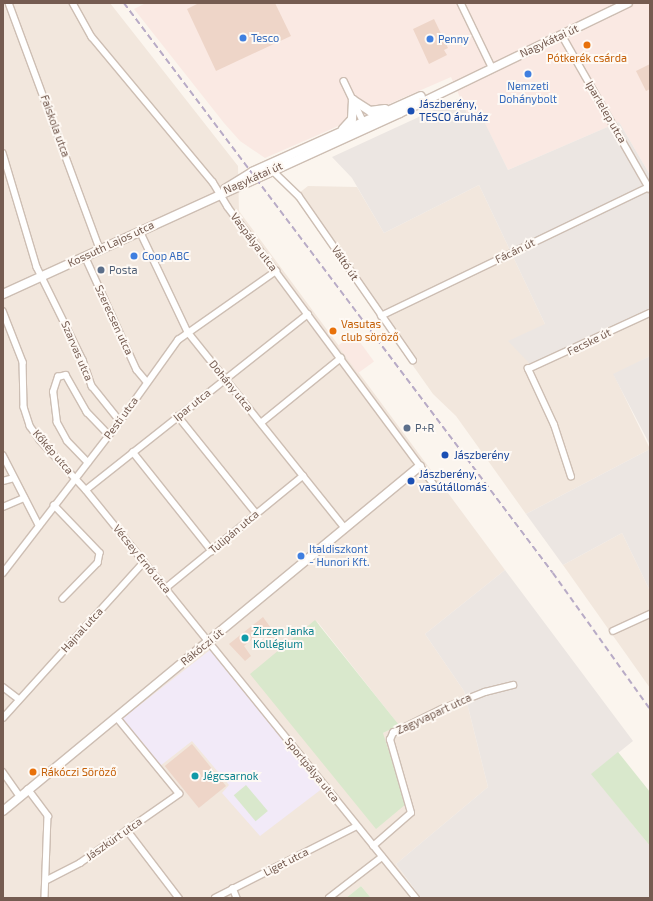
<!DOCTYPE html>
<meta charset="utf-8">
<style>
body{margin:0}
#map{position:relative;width:653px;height:901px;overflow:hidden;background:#fbf5ee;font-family:"Exo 2",sans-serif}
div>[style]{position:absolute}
.residential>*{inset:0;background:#f2e7dd}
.commercial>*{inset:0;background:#fae9e3;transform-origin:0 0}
.industrial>*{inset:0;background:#ece6e2}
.education>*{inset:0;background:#f2eaf8}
.green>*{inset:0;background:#d9e8cc;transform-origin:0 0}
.building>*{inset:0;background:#eed5c8;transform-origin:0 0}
.roads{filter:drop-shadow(1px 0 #cdbeb3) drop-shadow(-1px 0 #cdbeb3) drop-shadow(0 1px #cdbeb3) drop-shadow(0 -1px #cdbeb3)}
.street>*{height:5.5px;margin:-2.75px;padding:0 2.75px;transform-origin:2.75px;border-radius:2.75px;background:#fff}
.secondary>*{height:8px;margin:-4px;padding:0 4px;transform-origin:4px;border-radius:4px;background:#fff}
.rail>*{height:1.5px;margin-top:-0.75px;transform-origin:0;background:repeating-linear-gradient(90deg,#b8abc6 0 6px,transparent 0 10px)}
.dots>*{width:11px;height:11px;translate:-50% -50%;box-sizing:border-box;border:2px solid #fef9f4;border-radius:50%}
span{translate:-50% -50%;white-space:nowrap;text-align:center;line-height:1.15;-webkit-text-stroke:4px #fef9f4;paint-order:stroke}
.shop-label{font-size:11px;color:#366cbe}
.left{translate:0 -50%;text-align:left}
.street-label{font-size:11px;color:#755c51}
.food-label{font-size:11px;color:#c56008}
.transit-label{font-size:11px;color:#164399}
.service-label{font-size:11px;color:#4e5e75}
.culture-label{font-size:11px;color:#0d838f}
.frame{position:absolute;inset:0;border:4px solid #755c51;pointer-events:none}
</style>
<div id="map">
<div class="residential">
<i style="clip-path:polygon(evenodd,3px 3px,110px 3px,238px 166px,239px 211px,505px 570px,425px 634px,464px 691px,488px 787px,396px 864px,416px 892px,409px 898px,371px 898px,361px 886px,346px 898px,3px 898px,3px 3px,316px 620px,398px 724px,398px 725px,383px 733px,316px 620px)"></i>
<i style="clip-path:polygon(479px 185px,545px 324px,530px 364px,650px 308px,650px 356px,614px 375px,650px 449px,526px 514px,456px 416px,433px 394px,294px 197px,308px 186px,357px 187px,384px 233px)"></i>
<i style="clip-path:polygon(622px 533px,650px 591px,650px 688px,563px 565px)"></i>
</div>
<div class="commercial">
<i style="clip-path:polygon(146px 3px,650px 3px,650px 175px,619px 122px,508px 170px,482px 118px,471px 122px,451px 77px,265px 158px,240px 141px,224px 123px,134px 9px)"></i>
<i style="left:354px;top:334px;width:34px;height:20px;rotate:54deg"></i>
</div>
<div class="industrial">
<i style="clip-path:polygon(460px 98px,471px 122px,482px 117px,508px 170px,619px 122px,650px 175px,650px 308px,530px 364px,508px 341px,545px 324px,479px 185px,384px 233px,352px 178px,332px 157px)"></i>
<i style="clip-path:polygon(650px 356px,650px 445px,613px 374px)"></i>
<i style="clip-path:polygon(650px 449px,650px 591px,622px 533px,563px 565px,526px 514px)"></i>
<i style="clip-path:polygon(505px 570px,633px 741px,592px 774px,650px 846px,650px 898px,421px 898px,396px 864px,488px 787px,464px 691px,425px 634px)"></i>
</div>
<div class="education">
<i style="clip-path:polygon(210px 650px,323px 788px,260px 836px,222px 793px,229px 785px,192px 741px,160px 766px,122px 719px)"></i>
</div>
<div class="green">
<i style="clip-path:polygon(315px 620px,399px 725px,383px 733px,406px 804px,376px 829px,250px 674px)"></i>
<i style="clip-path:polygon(618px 752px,650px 792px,650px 846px,591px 774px)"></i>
<i style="left:246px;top:785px;width:34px;height:16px;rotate:50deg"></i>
<i style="clip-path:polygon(361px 886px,371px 898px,346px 898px)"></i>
</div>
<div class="building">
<i style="clip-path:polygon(199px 3px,275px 3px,291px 36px,216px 71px,187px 9px)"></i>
<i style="clip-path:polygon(434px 19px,448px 48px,444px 50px,447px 55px,429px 64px,413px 29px)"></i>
<i style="clip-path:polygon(650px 64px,650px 89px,646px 91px,636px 71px)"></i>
<i style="clip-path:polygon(263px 617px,276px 635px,270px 641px,262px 631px,244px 646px,251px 656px,245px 661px,229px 644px)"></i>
<i style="left:192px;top:744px;width:54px;height:35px;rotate:51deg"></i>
</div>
<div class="roads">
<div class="street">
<i style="left:9px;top:3px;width:262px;rotate:69.7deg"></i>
<i style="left:73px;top:3px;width:39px;rotate:61deg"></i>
<i style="left:92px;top:37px;width:189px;rotate:50.2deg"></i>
<i style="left:213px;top:182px;width:29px;rotate:59deg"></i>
<i style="left:228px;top:207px;width:344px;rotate:53.4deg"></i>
<i style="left:461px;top:3px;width:71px;rotate:64.2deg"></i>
<i style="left:562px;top:35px;width:177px;rotate:60.3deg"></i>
<i style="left:344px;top:81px;width:49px;rotate:64.5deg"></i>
<i style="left:3px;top:153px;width:119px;rotate:73.4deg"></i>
<i style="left:37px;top:267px;width:104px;rotate:63.7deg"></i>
<i style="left:83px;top:360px;width:28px;rotate:71deg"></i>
<i style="left:92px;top:386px;width:45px;rotate:51.3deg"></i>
<i style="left:272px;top:170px;width:37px;rotate:44deg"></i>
<i style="left:299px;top:196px;width:200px;rotate:55.2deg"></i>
<i style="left:140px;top:231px;width:112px;rotate:64.6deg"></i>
<i style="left:188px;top:332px;width:251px;rotate:51.3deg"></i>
<i style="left:85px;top:256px;width:125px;rotate:65.5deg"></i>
<i style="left:137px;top:370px;width:16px;rotate:50deg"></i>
<i style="left:3px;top:311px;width:55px;rotate:68.6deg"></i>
<i style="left:23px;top:362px;width:45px;rotate:88.7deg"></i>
<i style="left:24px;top:407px;width:20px;rotate:72deg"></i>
<i style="left:30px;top:426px;width:17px;rotate:54deg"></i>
<i style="left:40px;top:440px;width:68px;rotate:47.4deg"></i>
<i style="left:86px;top:490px;width:525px;rotate:51.03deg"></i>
<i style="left:381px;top:316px;width:297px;rotate:-25.7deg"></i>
<i style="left:178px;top:416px;width:124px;rotate:51.2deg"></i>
<i style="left:261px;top:423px;width:103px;rotate:-39.1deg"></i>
<i style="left:133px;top:452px;width:127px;rotate:51.4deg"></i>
<i style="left:3px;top:455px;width:79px;rotate:62.8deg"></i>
<i style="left:88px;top:463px;width:30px;rotate:-134deg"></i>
<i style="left:67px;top:441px;width:21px;rotate:-119deg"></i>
<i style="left:57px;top:423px;width:31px;rotate:-97deg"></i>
<i style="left:53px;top:392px;width:16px;rotate:-72deg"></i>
<i style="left:58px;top:377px;width:8px;rotate:-14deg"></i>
<i style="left:66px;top:375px;width:43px;rotate:60.4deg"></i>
<i style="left:87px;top:412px;width:32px;rotate:46deg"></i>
<i style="left:571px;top:477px;width:55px;rotate:-108.1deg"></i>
<i style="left:554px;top:425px;width:62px;rotate:-114.9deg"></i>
<i style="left:528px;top:369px;width:134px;rotate:-24.7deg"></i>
<i style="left:3px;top:481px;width:11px;rotate:-15deg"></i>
<i style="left:86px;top:490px;width:283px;rotate:-38.4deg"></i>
<i style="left:54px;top:505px;width:66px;rotate:46.2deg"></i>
<i style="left:100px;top:553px;width:10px;rotate:101deg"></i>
<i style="left:98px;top:563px;width:50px;rotate:134.2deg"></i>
<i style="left:3px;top:507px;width:23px;rotate:-23deg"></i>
<i style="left:3px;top:573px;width:192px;rotate:-52.4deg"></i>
<i style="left:120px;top:421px;width:100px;rotate:-54.4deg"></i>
<i style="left:178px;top:340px;width:120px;rotate:-35.1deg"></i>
<i style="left:166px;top:588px;width:177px;rotate:-39.3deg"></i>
<i style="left:613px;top:631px;width:41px;rotate:-24.7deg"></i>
<i style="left:3px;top:687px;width:20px;rotate:37deg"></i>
<i style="left:3px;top:718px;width:210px;rotate:-47.9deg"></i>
<i style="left:3px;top:772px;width:29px;rotate:55deg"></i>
<i style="left:28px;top:789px;width:34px;rotate:53deg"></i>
<i style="left:48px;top:816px;width:82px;rotate:92.1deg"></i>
<i style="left:127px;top:830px;width:86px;rotate:52.6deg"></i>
<i style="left:373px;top:846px;width:50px;rotate:-41deg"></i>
<i style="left:411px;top:813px;width:76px;rotate:-106deg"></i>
<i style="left:390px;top:740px;width:8px;rotate:-67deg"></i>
<i style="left:393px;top:733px;width:55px;rotate:-26.1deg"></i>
<i style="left:442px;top:709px;width:46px;rotate:-21.6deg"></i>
<i style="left:485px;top:692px;width:29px;rotate:-14deg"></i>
<i style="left:47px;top:880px;width:37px;rotate:-27deg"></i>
<i style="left:80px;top:863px;width:121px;rotate:-34.9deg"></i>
<i style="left:179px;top:794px;width:99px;rotate:-129.3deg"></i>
<i style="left:233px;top:888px;width:11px;rotate:68deg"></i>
<i style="left:215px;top:898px;width:159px;rotate:-26.9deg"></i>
<i style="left:329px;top:898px;width:67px;rotate:-37.7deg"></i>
</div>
<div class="secondary">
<i style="left:353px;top:100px;width:20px;rotate:33deg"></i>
<i style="left:370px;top:111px;width:15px;rotate:-8deg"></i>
<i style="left:343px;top:129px;width:13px;rotate:-48deg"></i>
<i style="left:352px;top:119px;width:19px;rotate:-87deg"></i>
<i style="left:225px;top:189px;width:32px;rotate:-32deg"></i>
<i style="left:252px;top:172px;width:185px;rotate:-24.2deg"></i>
<i style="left:3px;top:294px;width:436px;rotate:-24.5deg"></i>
<i style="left:400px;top:113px;width:253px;rotate:-25.8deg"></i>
<i style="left:3px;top:811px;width:541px;rotate:-39.6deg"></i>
</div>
</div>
<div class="rail">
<i style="left:124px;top:3px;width:713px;rotate:53.03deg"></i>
<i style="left:553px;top:573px;width:167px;rotate:54.5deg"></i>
</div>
<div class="dots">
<i style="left:243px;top:38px;background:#3f7fe0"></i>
<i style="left:430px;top:39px;background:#3f7fe0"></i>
<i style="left:587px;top:45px;background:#e8710a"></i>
<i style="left:528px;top:74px;background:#3f7fe0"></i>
<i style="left:411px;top:111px;background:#1a4fb4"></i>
<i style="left:134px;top:256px;background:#3f7fe0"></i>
<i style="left:101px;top:270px;background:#5c6f8a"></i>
<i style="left:333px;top:331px;background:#e8710a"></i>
<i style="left:407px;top:428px;background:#5c6f8a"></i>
<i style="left:445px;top:455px;background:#1a4fb4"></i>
<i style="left:411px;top:481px;background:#1a4fb4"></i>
<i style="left:301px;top:556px;background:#3f7fe0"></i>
<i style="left:245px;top:638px;background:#0f9aa8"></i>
<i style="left:33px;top:772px;background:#e8710a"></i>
<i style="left:195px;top:776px;background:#0f9aa8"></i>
</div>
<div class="shop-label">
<span class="left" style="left:251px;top:38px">Tesco</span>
<span class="left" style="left:438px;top:39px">Penny</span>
<span style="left:528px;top:93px">Nemzeti<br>Dohánybolt</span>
<span class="left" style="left:142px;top:256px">Coop ABC</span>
<span class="left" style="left:309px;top:556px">Italdiszkont<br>- Hunori Kft.</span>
</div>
<div class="street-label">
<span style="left:549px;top:41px;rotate:-25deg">Nagykátai út</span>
<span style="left:606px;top:112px;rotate:60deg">Ipartelep utca</span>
<span style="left:55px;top:126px;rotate:70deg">Faiskola utca</span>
<span style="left:253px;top:178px;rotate:-24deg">Nagykátai út</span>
<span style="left:254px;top:242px;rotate:53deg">Vaspálya utca</span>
<span style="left:111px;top:244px;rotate:-25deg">Kossuth Lajos utca</span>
<span style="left:515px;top:251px;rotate:-26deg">Fácán út</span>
<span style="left:345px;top:263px;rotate:56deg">Váltó út</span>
<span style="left:114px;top:320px;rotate:65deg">Szerecsen utca</span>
<span style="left:589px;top:342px;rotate:-26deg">Fecske út</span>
<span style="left:77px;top:351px;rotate:67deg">Szarvas utca</span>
<span style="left:231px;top:386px;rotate:51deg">Dohány utca</span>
<span style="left:192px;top:405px;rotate:-39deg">Ipar utca</span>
<span style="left:121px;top:418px;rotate:-54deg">Pesti utca</span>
<span style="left:53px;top:452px;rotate:49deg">Kőkép utca</span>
<span style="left:234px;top:532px;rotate:-40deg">Tulipán utca</span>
<span style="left:142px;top:559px;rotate:51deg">Vécsey Ernő utca</span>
<span style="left:82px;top:630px;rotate:-48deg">Hajnal utca</span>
<span style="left:202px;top:647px;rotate:-39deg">Rákóczi út</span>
<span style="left:434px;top:714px;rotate:-25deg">Zagyvapart utca</span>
<span style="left:312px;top:770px;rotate:51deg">Sportpálya utca</span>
<span style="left:114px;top:839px;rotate:-35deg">Jászkürt utca</span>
<span style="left:286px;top:862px;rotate:-27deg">Liget utca</span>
</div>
<div class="food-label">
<span style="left:587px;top:58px">Pótkerék csárda</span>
<span class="left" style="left:341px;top:331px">Vasutas<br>club söröző</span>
<span class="left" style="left:41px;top:772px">Rákóczi Söröző</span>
</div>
<div class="transit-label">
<span class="left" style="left:419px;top:111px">Jászberény,<br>TESCO áruház</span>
<span class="left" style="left:454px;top:455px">Jászberény</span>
<span class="left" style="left:419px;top:481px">Jászberény,<br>vasútállomás</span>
</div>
<div class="service-label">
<span class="left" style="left:109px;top:270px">Posta</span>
<span class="left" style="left:415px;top:428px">P+R</span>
</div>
<div class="culture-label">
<span class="left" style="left:253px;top:638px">Zirzen Janka<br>Kollégium</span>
<span class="left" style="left:203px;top:776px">Jégcsarnok</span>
</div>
<div class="frame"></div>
</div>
